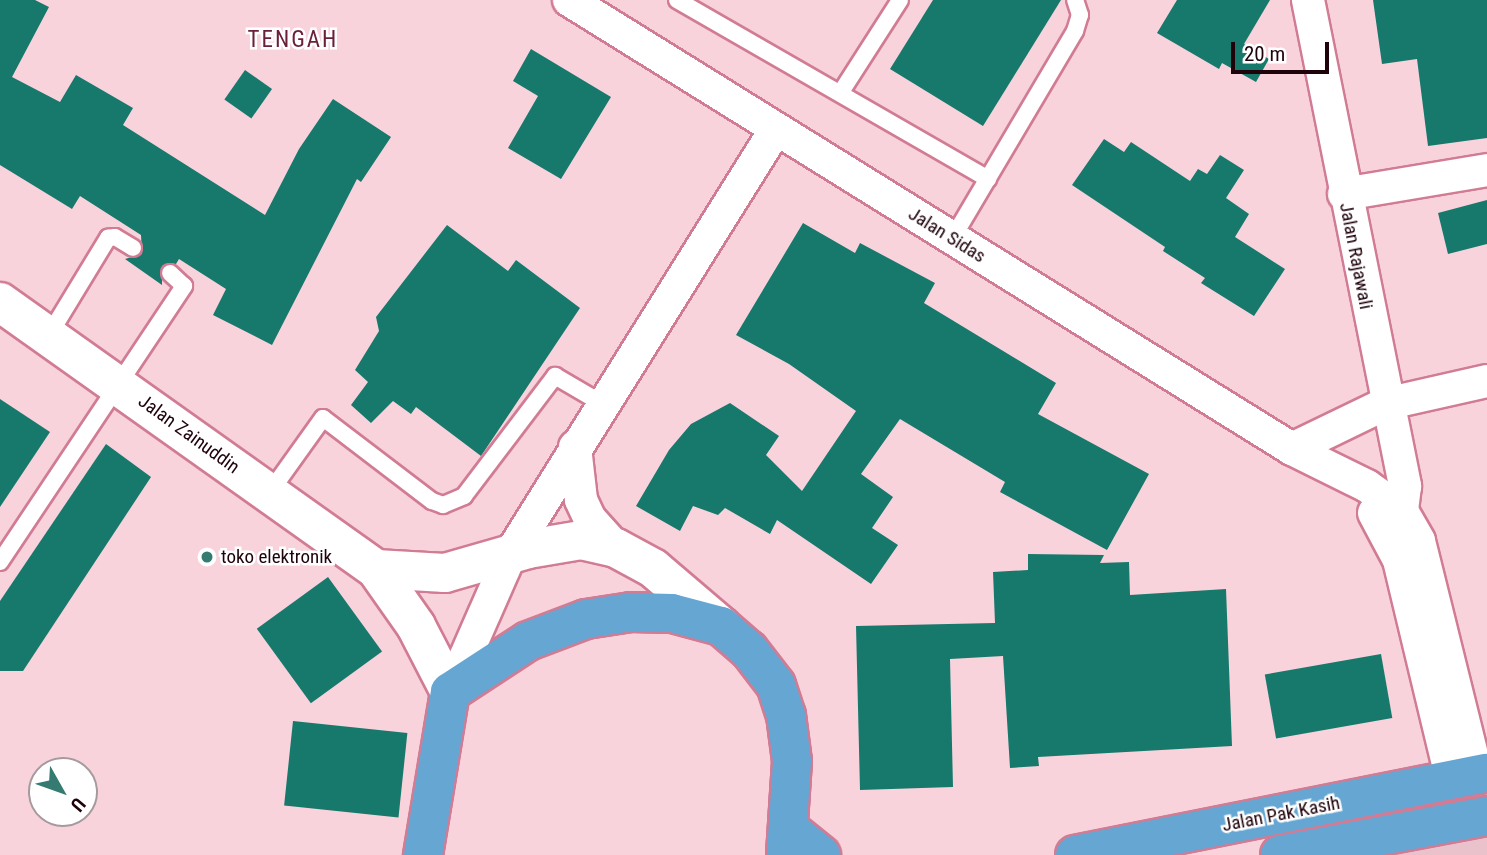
<!DOCTYPE html>
<style>
body{margin:0}
#map{position:relative;width:1487px;height:855px;overflow:hidden;background:#f8d3dc;font-family:"Roboto Condensed",sans-serif}
div>[style]{position:absolute}
.built>*{inset:0;background:#eac2cb}
.building>*{inset:0;background:#17786c;transform-origin:0 0}
.roads{filter:drop-shadow(2px 0 #d17c94) drop-shadow(-2px 0 #d17c94) drop-shadow(0 2px #d17c94) drop-shadow(0 -2px #d17c94)}
.service>*{height:16px;margin:-8px;padding:0 8px;transform-origin:8px;border-radius:8px;background:#fff}
.minor>*{height:32px;margin:-16px;padding:0 16px;transform-origin:16px;border-radius:16px;background:#fff}
.tertiary>*{height:38px;margin:-19px;padding:0 19px;transform-origin:19px;border-radius:19px;background:#fff}
.trunk>*{height:38px;margin:-19px;padding:0 19px;transform-origin:19px;border-radius:19px;background:#66a6d2}
.dots>*{width:19px;height:19px;translate:-50% -50%;box-sizing:border-box;border:4px solid #fff;border-radius:50%}
span{translate:-50% -50%;white-space:nowrap;text-align:center;line-height:1.15;-webkit-text-stroke:5px #fff;paint-order:stroke}
.street-label{font-size:19px;color:#1f030b}
.poi-label{font-size:19px;color:#1f030b}
.left{translate:0 -50%;text-align:left}
.quarter-label{font-size:23px;color:#6b203a;letter-spacing:2px}
.north{position:absolute;left:28px;top:757px;width:70px;height:70px;box-sizing:border-box;background:#fff;border:2px solid #a59a9d;border-radius:50%;rotate:130deg;font-size:19px;font-weight:700;line-height:28px;text-align:center;color:#1f030b}
.north::after{content:'';display:block;margin:auto;width:24px;height:32px;background:#367b71;clip-path:polygon(50% 0,100% 100%,50% 72%,0 100%)}
.scale{position:absolute;left:1231px;top:42px;width:98px;height:32px;box-sizing:border-box;border:4px solid #1f030b;border-top:0;padding-left:9px;font-size:21px;line-height:24px;white-space:nowrap;color:#1f030b;-webkit-text-stroke:5px #fff;paint-order:stroke}
</style>
<div id="map">
<div class="built">
<i style="clip-path:polygon(1487px 828px,1487px 855px,1335px 855px)"></i>
</div>
<div class="building">
<i style="clip-path:polygon(0 0,35px 0,49px 7px,12px 77px,60px 102px,76px 75px,133px 108px,123px 125px,265px 215px,299px 149px,333px 99px,391px 137px,361px 182px,357px 179px,272px 345px,213px 315px,226px 289px,179px 259px,176px 264px,162px 266px,162px 285px,125px 259px,142px 254px,141px 235px,80px 196px,72px 209px,0 165px)"></i>
<i style="clip-path:polygon(933px 0,1061px 0,983px 126px,890px 69px)"></i>
<i style="clip-path:polygon(1177px 0,1270px 0,1244px 44px,1269px 59px,1256px 82px,1222px 63px,1219px 69px,1157px 33px)"></i>
<i style="clip-path:polygon(1373px 0,1487px 0,1487px 138px,1428px 146px,1417px 59px,1382px 64px)"></i>
<i style="clip-path:polygon(531px 49px,611px 97px,561px 179px,508px 148px,538px 96px,513px 81px)"></i>
<i style="left:245px;top:70px;width:33px;height:36px;rotate:35deg"></i>
<i style="clip-path:polygon(1104px 139px,1124px 152px,1131px 142px,1190px 181px,1198px 169px,1207px 174px,1220px 155px,1244px 170px,1226px 198px,1249px 214px,1235px 237px,1285px 269px,1254px 316px,1201px 283px,1205px 278px,1163px 251px,1165px 247px,1072px 185px)"></i>
<i style="clip-path:polygon(1487px 200px,1487px 244px,1448px 254px,1438px 213px)"></i>
<i style="clip-path:polygon(803px 223px,855px 253px,860px 243px,935px 283px,924px 303px,1056px 383px,1038px 414px,1149px 474px,1107px 550px,1000px 492px,1005px 482px,900px 419px,861px 474px,893px 497px,872px 528px,898px 545px,871px 584px,777px 520px,770px 534px,725px 508px,718px 515px,693px 506px,680px 531px,636px 506px,669px 450px,691px 424px,730px 403px,779px 436px,766px 455px,802px 491px,856px 411px,789px 364px,736px 335px)"></i>
<i style="clip-path:polygon(447px 225px,508px 271px,516px 260px,580px 308px,481px 456px,416px 407px,411px 414px,393px 401px,371px 423px,351px 405px,368px 382px,355px 370px,379px 331px,376px 317px)"></i>
<i style="clip-path:polygon(0 399px,50px 432px,0 507px)"></i>
<i style="clip-path:polygon(106px 444px,151px 477px,23px 671px,0 671px,0 601px)"></i>
<i style="clip-path:polygon(1028px 554px,1104px 555px,1100px 563px,1129px 562px,1130px 595px,1226px 589px,1232px 746px,1038px 757px,1039px 766px,1010px 768px,1003px 656px,950px 659px,953px 787px,860px 790px,856px 626px,995px 623px,993px 572px,1028px 570px)"></i>
<i style="left:328px;top:577px;width:92px;height:88px;rotate:54deg"></i>
<i style="left:1381px;top:654px;width:65px;height:118px;rotate:80deg"></i>
<i style="left:293px;top:721px;width:115px;height:85px;rotate:6deg"></i>
</div>
<div class="roads">
<div class="service">
<i style="left:677px;top:0;width:359px;rotate:29.9deg"></i>
<i style="left:841px;top:92px;width:109px;rotate:-57.3deg"></i>
<i style="left:952px;top:239px;width:242px;rotate:-59.4deg"></i>
<i style="left:1075px;top:31px;width:17px;rotate:-73deg"></i>
<i style="left:1080px;top:15px;width:16px;rotate:-108deg"></i>
<i style="left:49px;top:335px;width:114px;rotate:-58.7deg"></i>
<i style="left:108px;top:238px;width:7px;rotate:-8deg"></i>
<i style="left:115px;top:237px;width:21px;rotate:31deg"></i>
<i style="left:270px;top:492px;width:91px;rotate:-54.4deg"></i>
<i style="left:323px;top:418px;width:137px;rotate:37.3deg"></i>
<i style="left:432px;top:501px;width:12px;rotate:20deg"></i>
<i style="left:443px;top:505px;width:23px;rotate:-23deg"></i>
<i style="left:464px;top:496px;width:151px;rotate:-52.8deg"></i>
<i style="left:555px;top:376px;width:56px;rotate:30.3deg"></i>
<i style="left:0;top:562px;width:332px;rotate:-56.3deg"></i>
<i style="left:184px;top:286px;width:19px;rotate:-137deg"></i>
</div>
<div class="minor">
<i style="left:569px;top:0;width:851px;rotate:31.84deg"></i>
<i style="left:1292px;top:449px;width:84px;rotate:26.3deg"></i>
<i style="left:1367px;top:486px;width:43px;rotate:35.5deg"></i>
<i style="left:1402px;top:511px;width:34px;rotate:60deg"></i>
<i style="left:1419px;top:541px;width:242px;rotate:76.1deg"></i>
<i style="left:1308px;top:0;width:496px;rotate:78.7deg"></i>
<i style="left:1405px;top:486px;width:25px;rotate:97deg"></i>
<i style="left:1402px;top:511px;width:24px;rotate:128deg"></i>
<i style="left:1344px;top:194px;width:145px;rotate:-9.5deg"></i>
<i style="left:575px;top:447px;width:53px;rotate:83.5deg"></i>
<i style="left:581px;top:500px;width:21px;rotate:65deg"></i>
<i style="left:590px;top:519px;width:39px;rotate:48deg"></i>
<i style="left:1292px;top:449px;width:103px;rotate:-25.8deg"></i>
<i style="left:1385px;top:404px;width:105px;rotate:-12.7deg"></i>
<i style="left:1374px;top:513px;width:53px;rotate:62deg"></i>
<i style="left:1399px;top:560px;width:226px;rotate:76.5deg"></i>
<i style="left:450px;top:692px;width:152px;rotate:-66.3deg"></i>
<i style="left:511px;top:553px;width:499px;rotate:-58deg"></i>
</div>
<div class="tertiary">
<i style="left:0;top:302px;width:461px;rotate:35.4deg"></i>
<i style="left:376px;top:569px;width:70px;rotate:54.9deg"></i>
<i style="left:416px;top:626px;width:74px;rotate:62.7deg"></i>
<i style="left:376px;top:569px;width:69px;rotate:3.3deg"></i>
<i style="left:445px;top:573px;width:86px;rotate:-16.1deg"></i>
<i style="left:528px;top:549px;width:54px;rotate:-9.6deg"></i>
<i style="left:581px;top:540px;width:36px;rotate:13deg"></i>
<i style="left:616px;top:548px;width:42px;rotate:28.4deg"></i>
<i style="left:653px;top:568px;width:89px;rotate:40.5deg"></i>
</div>
<div class="trunk">
<i style="left:790px;top:830px;width:40px;rotate:39deg"></i>
<i style="left:423px;top:855px;width:165px;rotate:-80.6deg"></i>
<i style="left:450px;top:692px;width:93px;rotate:-33.2deg"></i>
<i style="left:528px;top:641px;width:62px;rotate:-20.8deg"></i>
<i style="left:586px;top:619px;width:46px;rotate:-8.8deg"></i>
<i style="left:631px;top:612px;width:41px;rotate:1.4deg"></i>
<i style="left:672px;top:613px;width:51px;rotate:14.9deg"></i>
<i style="left:721px;top:626px;width:37px;rotate:41deg"></i>
<i style="left:749px;top:650px;width:44px;rotate:52.4deg"></i>
<i style="left:776px;top:685px;width:32px;rotate:72deg"></i>
<i style="left:786px;top:715px;width:46px;rotate:82.6deg"></i>
<i style="left:792px;top:761px;width:94px;rotate:93.7deg"></i>
<i style="left:1075px;top:855px;width:420px;rotate:-11.3deg"></i>
<i style="left:1280px;top:855px;width:211px;rotate:-10.7deg"></i>
</div>
</div>
<div class="dots">
<i style="left:207px;top:557px;background:#367b71"></i>
</div>
<div class="street-label">
<span style="left:947px;top:235px;rotate:32deg">Jalan Sidas</span>
<span style="left:1356px;top:256px;rotate:79deg">Jalan Rajawali</span>
<span style="left:189px;top:434px;rotate:36deg">Jalan Zainuddin</span>
<span style="left:1281px;top:814px;rotate:-11deg">Jalan Pak Kasih</span>
</div>
<div class="poi-label">
<span class="left" style="left:221px;top:557px">toko elektronik</span>
</div>
<div class="quarter-label">
<span style="left:293px;top:40px">TENGAH</span>
</div>
<div class="north">U</div>
<div class="scale">20 m</div>
</div>
